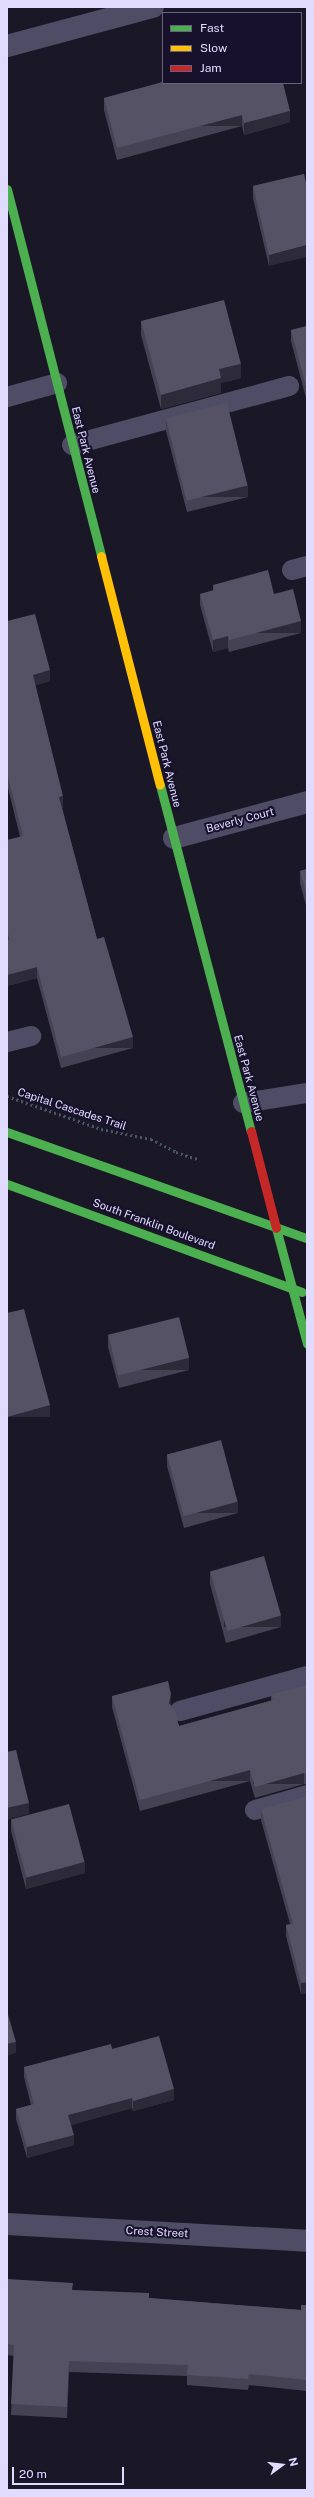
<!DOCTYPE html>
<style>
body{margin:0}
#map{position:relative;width:314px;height:2497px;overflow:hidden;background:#1a1726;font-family:"Public Sans",sans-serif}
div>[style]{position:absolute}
.path>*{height:2.5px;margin-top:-1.25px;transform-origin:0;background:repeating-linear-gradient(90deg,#495666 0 2px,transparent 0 5px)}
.lane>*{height:20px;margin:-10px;padding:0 10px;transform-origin:10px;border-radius:10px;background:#4f4d66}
.street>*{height:22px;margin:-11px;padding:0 11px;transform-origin:11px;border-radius:11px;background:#4f4d66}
.fast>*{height:9px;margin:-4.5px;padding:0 4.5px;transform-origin:4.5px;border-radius:4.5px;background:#4caf50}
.slow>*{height:9px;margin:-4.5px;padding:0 4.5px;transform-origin:4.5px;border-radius:4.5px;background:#ffc107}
.jam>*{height:9px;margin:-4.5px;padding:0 4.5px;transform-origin:4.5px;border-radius:4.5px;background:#c62828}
.wall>*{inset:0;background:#454254}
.shaded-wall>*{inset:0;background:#2d2a3a;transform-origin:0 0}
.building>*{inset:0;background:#565266;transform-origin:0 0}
span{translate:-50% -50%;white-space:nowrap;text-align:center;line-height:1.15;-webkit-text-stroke:4px #17112c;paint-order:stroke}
.street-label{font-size:11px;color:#e1dcff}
.frame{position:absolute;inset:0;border:8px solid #e1dcff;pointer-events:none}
.legend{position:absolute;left:162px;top:12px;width:140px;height:72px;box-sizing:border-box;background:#17112c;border:1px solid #686280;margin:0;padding:5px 7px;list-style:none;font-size:12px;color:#e1dcff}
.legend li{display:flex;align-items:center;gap:8px;height:20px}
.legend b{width:20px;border:1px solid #686280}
.north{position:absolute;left:262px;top:2445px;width:40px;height:40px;-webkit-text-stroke:3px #17112c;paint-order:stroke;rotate:75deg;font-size:11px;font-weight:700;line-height:16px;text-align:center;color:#e1dcff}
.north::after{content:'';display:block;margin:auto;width:14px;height:18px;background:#e1dcff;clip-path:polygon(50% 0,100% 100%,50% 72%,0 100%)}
.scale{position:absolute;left:12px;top:2467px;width:112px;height:18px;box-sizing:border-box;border:2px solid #e1dcff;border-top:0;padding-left:5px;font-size:12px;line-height:14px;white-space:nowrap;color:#e1dcff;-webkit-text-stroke:3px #17112c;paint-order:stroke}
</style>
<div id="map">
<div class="path">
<i style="left:7px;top:1096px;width:100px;rotate:19.3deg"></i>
<i style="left:101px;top:1129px;width:51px;rotate:11.3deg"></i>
<i style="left:151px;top:1139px;width:28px;rotate:27deg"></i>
<i style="left:176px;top:1152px;width:25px;rotate:18deg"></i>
</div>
<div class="lane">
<i style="left:7px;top:397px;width:52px;rotate:-15.6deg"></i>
<i style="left:72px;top:445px;width:225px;rotate:-15.2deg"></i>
<i style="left:292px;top:570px;width:16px;rotate:-15deg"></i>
<i style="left:7px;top:1042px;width:25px;rotate:-14deg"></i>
<i style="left:243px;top:1103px;width:65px;rotate:-8.9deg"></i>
<i style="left:180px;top:1711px;width:132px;rotate:-15.4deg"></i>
<i style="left:255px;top:1810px;width:54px;rotate:-16.1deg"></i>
</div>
<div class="street">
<i style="left:7px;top:46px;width:151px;rotate:-15deg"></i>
<i style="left:174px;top:838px;width:138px;rotate:-15.1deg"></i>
<i style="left:7px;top:2224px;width:300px;rotate:3.2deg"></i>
</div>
<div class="fast">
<i style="left:7px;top:189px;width:379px;rotate:75.6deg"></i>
<i style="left:160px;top:785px;width:358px;rotate:75.3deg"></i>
<i style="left:7px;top:1132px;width:318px;rotate:19.5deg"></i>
<i style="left:7px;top:1184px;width:314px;rotate:20.1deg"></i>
<i style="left:276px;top:1228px;width:120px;rotate:75deg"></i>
</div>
<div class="slow">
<i style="left:101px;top:556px;width:236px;rotate:75.6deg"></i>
</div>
<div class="jam">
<i style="left:251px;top:1131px;width:100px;rotate:75.5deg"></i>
</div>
<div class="wall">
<i style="clip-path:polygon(163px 82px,290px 122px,244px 135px,242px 126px,117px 160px,104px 110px,104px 98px)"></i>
<i style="clip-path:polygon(304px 174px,269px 266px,253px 198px,253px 186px)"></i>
<i style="clip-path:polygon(141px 321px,241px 378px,221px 383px,221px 393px,161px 409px,141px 335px)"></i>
<i style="clip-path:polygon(307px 326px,307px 402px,291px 341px,291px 330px)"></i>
<i style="clip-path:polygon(166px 420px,248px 497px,187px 512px,166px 431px)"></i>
<i style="clip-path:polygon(213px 585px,274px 594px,301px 633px,229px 652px,228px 648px,213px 652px,200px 605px,200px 594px,213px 591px)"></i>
<i style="clip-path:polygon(7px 621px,50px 681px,35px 685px,63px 808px,62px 808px,97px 939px,133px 1048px,61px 1068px,37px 978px,7px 986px,7px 840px,20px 837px,7px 784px)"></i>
<i style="clip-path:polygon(307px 869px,307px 909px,300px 883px,300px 871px)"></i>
<i style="clip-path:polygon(108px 1335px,189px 1370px,119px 1388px,108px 1347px)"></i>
<i style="clip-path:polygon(167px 1455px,238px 1513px,184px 1528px,167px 1466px)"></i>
<i style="clip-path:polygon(210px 1572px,281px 1627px,226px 1643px,210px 1584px)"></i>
<i style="clip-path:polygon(307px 1685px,307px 1785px,304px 1784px,255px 1798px,250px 1781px,140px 1811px,112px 1707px,112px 1696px,171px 1705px,179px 1726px,271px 1701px,271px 1694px)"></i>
<i style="clip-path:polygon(307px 1796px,307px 1993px,301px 1994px,286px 1936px,286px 1925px,290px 1924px,261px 1820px,261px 1809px)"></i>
<i style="clip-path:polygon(11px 1820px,85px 1873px,26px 1889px,11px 1831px)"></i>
<i style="clip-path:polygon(112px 2049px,174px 2100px,133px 2111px,132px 2108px,71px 2125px,74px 2145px,27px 2158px,16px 2119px,16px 2109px,31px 2105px,24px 2077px,24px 2067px)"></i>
<i style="clip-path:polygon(7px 2279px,73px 2290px,149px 2298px,301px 2310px,307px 2305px,307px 2391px,249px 2385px,248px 2390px,187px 2385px,187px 2376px,69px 2372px,67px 2418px,11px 2415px,14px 2356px,7px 2355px)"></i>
</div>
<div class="shaded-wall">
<i style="clip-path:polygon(290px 111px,290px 122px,244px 135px,244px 123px)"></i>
<i style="left:242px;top:115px;width:11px;height:129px;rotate:90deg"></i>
<i style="clip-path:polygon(307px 245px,307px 257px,269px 266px,269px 255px)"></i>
<i style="clip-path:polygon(241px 364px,241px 378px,221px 383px,221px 393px,161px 409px,161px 395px,219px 369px)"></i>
<i style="left:248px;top:485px;width:12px;height:63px;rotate:90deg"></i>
<i style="left:301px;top:621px;width:12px;height:74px;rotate:90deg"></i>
<i style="clip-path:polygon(228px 636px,228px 648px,213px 652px,213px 640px)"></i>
<i style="clip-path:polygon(50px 670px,50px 681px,33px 686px,33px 675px)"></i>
<i style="clip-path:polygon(63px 796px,63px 808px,59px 809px,59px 797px)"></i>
<i style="clip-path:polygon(37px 967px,37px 978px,7px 986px,7px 975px)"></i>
<i style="left:133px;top:1037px;width:11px;height:75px;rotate:90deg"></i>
<i style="left:189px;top:1358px;width:12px;height:72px;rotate:90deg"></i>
<i style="left:50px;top:1405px;width:12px;height:45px;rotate:90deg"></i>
<i style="left:238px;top:1502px;width:11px;height:56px;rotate:90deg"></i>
<i style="left:281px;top:1616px;width:11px;height:57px;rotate:90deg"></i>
<i style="clip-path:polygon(171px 1694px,171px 1705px,169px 1703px)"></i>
<i style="left:250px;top:1770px;width:11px;height:114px;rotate:90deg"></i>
<i style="left:304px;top:1773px;width:11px;height:51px;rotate:90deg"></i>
<i style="clip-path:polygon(29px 1803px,29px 1814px,7px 1820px,7px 1808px)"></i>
<i style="clip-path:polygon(85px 1862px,85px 1873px,26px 1889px,26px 1877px)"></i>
<i style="clip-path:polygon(307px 1982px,307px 1993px,301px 1994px,301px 1983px)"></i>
<i style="clip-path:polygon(16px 2042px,16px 2053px,7px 2056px,7px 2044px)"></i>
<i style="clip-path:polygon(174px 2089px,174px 2100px,133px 2111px,133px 2101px)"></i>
<i style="clip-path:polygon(132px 2098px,132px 2108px,68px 2126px,68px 2115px)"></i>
<i style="clip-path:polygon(74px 2135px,74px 2145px,27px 2158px,27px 2147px)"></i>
<i style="clip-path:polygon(69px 2361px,69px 2372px,67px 2418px,67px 2407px)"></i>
</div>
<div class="building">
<i style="clip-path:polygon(163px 82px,163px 83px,283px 83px,290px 111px,244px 123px,242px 115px,117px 148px,104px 98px)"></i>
<i style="clip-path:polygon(304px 174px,307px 187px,307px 245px,269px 255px,253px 186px)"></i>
<i style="clip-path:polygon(224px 300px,241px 364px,219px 369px,221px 378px,161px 395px,141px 321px)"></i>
<i style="clip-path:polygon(307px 326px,307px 390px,291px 330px)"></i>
<i style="left:227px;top:403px;width:85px;height:63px;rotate:76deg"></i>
<i style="clip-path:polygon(268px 570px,274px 594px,293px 589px,301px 621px,229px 640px,228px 636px,213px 640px,200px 594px,214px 590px,213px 585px)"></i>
<i style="clip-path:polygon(35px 614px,50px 670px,33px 675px,63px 796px,59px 797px,97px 939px,104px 937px,133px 1037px,61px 1057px,37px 967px,7px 975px,7px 941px,10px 940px,7px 931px,7px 840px,23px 836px,7px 773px,7px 621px)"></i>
<i style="clip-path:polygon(307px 869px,307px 897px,300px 871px)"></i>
<i style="clip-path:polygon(24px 1309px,50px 1405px,7px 1417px,7px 1313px)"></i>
<i style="left:179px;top:1317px;width:42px;height:73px;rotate:76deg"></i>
<i style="left:221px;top:1440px;width:64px;height:56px;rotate:75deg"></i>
<i style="left:264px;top:1556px;width:62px;height:56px;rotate:74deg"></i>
<i style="clip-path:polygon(168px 1681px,171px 1694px,169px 1703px,175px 1710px,179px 1726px,273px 1700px,271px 1694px,307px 1685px,307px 1774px,304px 1773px,255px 1787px,250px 1770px,140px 1800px,112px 1696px)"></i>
<i style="clip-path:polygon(16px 1750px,29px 1803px,7px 1808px,7px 1752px)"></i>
<i style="clip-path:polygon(307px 1796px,307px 1982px,301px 1983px,286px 1925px,293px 1924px,261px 1809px)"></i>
<i style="left:69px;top:1804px;width:60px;height:60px;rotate:75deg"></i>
<i style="clip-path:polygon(7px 2011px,16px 2042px,7px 2044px)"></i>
<i style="clip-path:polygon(159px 2036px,174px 2089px,133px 2101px,132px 2098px,68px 2115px,74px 2135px,27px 2147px,16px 2109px,34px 2104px,24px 2067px,111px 2044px,112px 2049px)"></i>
<i style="clip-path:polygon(7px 2279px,73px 2283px,72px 2290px,149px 2293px,149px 2298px,301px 2310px,301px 2305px,307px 2305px,307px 2380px,249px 2374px,248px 2379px,187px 2375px,188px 2365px,69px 2361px,67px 2407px,11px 2404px,14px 2345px,7px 2344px)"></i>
</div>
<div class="street-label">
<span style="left:86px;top:450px;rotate:76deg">East Park Avenue</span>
<span style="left:167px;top:764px;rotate:76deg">East Park Avenue</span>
<span style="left:240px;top:820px;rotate:-15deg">Beverly Court</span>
<span style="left:249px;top:1078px;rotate:75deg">East Park Avenue</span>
<span style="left:72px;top:1109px;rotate:18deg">Capital Cascades Trail</span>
<span style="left:154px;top:1224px;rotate:20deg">South Franklin Boulevard</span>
<span style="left:157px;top:2232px;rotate:3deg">Crest Street</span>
</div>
<div class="frame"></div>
<ul class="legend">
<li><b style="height:5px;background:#4caf50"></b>Fast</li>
<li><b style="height:5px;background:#ffc107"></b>Slow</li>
<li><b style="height:5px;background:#c62828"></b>Jam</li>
</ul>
<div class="north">N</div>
<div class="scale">20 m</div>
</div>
